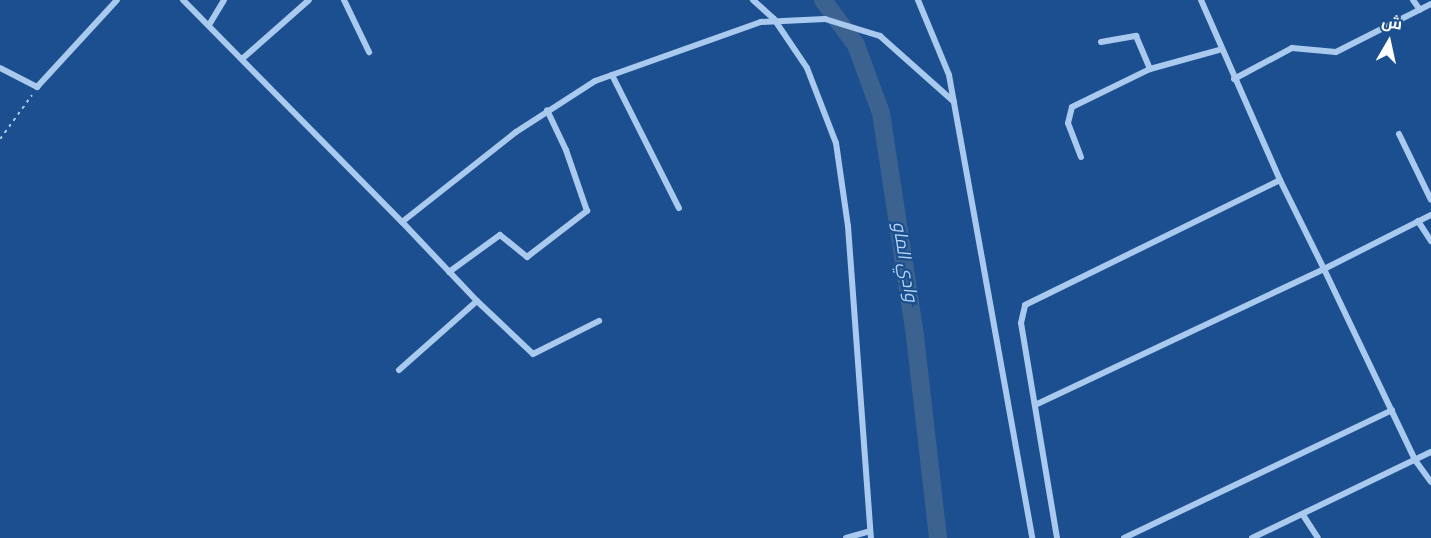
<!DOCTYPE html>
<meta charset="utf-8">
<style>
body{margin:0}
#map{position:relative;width:1431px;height:538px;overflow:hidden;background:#1b4f8f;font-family:Overpass,Cairo,sans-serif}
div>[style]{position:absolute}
.river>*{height:18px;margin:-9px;padding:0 9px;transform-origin:9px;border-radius:9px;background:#3c6290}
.path>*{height:1.5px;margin-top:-0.75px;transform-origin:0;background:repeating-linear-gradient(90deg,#a9c9ee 0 3px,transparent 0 7.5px)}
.street>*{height:6px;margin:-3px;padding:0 3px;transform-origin:3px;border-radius:3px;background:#a9c9ee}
span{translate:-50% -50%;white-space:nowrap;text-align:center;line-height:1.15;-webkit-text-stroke:4.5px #1b4f8f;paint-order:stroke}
.water-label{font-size:18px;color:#b5d3f5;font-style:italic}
.north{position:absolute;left:1359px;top:12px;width:60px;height:60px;-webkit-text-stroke:4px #1b4f8f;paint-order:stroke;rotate:9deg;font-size:16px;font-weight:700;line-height:24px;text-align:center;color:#fff}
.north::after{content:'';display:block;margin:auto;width:21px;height:27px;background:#fff;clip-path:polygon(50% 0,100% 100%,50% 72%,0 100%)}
</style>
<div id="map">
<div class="river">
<i style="left:823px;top:0;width:56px;rotate:53.7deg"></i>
<i style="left:856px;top:45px;width:72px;rotate:69.8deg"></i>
<i style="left:881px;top:113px;width:226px;rotate:81.3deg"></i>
<i style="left:915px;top:336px;width:203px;rotate:83.5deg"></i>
</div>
<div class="path">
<i style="left:0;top:139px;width:54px;rotate:-54deg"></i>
</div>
<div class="street">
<i style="left:183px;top:0;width:312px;rotate:45.4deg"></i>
<i style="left:344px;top:0;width:58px;rotate:64.3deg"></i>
<i style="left:753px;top:0;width:28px;rotate:42deg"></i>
<i style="left:774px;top:19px;width:59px;rotate:56deg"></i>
<i style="left:807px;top:68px;width:80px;rotate:68.9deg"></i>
<i style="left:836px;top:143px;width:84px;rotate:81.8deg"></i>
<i style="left:848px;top:226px;width:313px;rotate:85.8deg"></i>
<i style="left:918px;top:0;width:81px;rotate:67.5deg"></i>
<i style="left:949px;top:75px;width:470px;rotate:79.8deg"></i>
<i style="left:1201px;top:0;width:197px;rotate:66.3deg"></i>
<i style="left:1413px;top:0;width:12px;rotate:55deg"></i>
<i style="left:209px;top:25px;width:29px;rotate:-59deg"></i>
<i style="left:1101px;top:42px;width:36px;rotate:-10deg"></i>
<i style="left:1136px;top:36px;width:36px;rotate:67deg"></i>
<i style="left:242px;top:59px;width:89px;rotate:-41.4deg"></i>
<i style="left:0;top:68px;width:42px;rotate:27.2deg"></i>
<i style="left:37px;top:87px;width:118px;rotate:-47.4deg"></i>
<i style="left:612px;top:75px;width:149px;rotate:63.3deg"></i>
<i style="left:1234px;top:79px;width:66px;rotate:-28.1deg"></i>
<i style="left:1292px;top:48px;width:44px;rotate:5.2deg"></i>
<i style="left:1336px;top:52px;width:106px;rotate:-26.8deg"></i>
<i style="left:1399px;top:134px;width:73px;rotate:64.1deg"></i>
<i style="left:1081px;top:157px;width:36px;rotate:-111deg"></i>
<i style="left:1068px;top:123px;width:16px;rotate:-76deg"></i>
<i style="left:1072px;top:107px;width:87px;rotate:-26deg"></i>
<i style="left:1150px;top:69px;width:72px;rotate:-15.4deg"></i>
<i style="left:1418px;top:221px;width:24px;rotate:57deg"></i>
<i style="left:449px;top:272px;width:63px;rotate:-36deg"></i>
<i style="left:500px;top:235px;width:35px;rotate:39deg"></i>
<i style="left:527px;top:257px;width:76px;rotate:-37.5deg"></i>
<i style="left:587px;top:211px;width:65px;rotate:-109deg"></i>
<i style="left:566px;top:150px;width:44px;rotate:-115.4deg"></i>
<i style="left:477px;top:301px;width:77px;rotate:43.4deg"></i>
<i style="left:533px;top:354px;width:74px;rotate:-26.6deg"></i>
<i style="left:399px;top:370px;width:104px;rotate:-41.5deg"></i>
<i style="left:477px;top:301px;width:109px;rotate:-133.5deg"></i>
<i style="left:402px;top:222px;width:145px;rotate:-38.3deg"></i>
<i style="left:516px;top:132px;width:94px;rotate:-32.8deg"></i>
<i style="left:595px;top:81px;width:176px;rotate:-19.6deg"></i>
<i style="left:761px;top:22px;width:64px;rotate:-2.7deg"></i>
<i style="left:825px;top:19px;width:58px;rotate:17.2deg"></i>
<i style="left:880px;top:36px;width:99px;rotate:41.7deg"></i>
<i style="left:1035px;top:405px;width:319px;rotate:-25.2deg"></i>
<i style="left:1324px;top:269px;width:212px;rotate:64.5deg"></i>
<i style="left:1415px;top:460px;width:27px;rotate:54deg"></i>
<i style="left:1303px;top:515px;width:27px;rotate:57deg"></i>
<i style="left:846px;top:538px;width:25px;rotate:-16deg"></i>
<i style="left:1057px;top:538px;width:218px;rotate:-99.5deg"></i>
<i style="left:1021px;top:323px;width:18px;rotate:-77deg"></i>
<i style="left:1025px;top:305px;width:284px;rotate:-26.1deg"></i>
<i style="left:1280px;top:180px;width:99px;rotate:63.7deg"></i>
<i style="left:1324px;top:269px;width:120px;rotate:-26.8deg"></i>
<i style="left:1124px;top:538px;width:297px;rotate:-25.5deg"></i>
<i style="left:1252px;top:538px;width:199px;rotate:-25.7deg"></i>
</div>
<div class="water-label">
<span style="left:903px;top:262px;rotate:81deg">وادي الماو</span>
</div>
<div class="north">ش</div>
</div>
